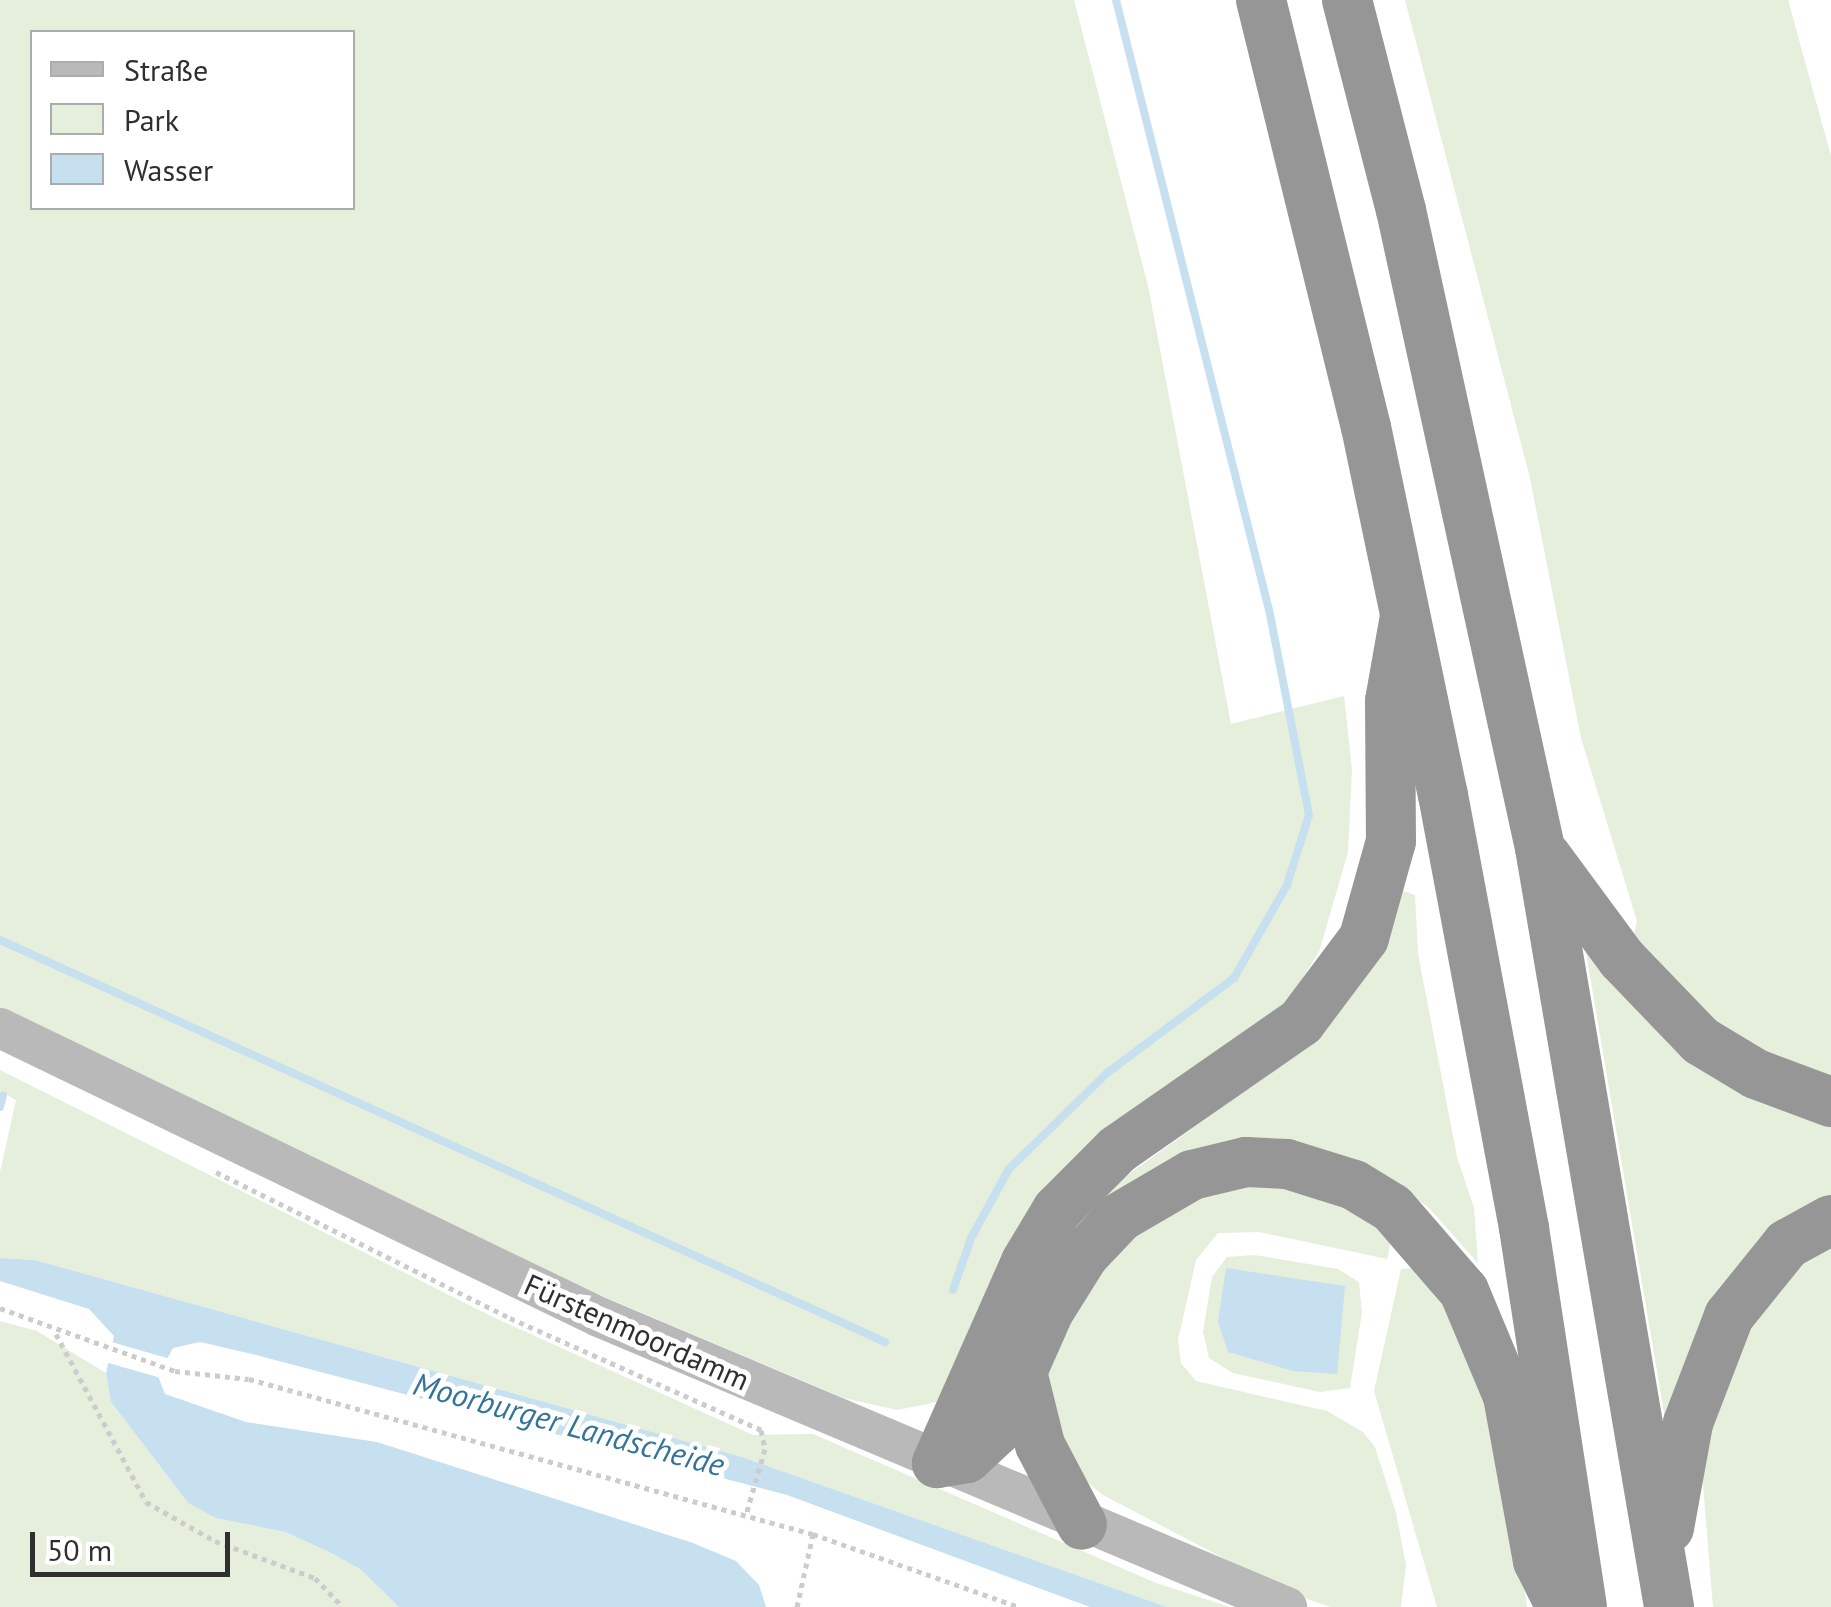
<!DOCTYPE html>
<meta charset="utf-8">
<style>
body{margin:0}
#map{position:relative;width:1831px;height:1607px;overflow:hidden;background:#fff;font-family:"PT Sans",sans-serif}
div>[style]{position:absolute}
.green>*{inset:0;background:#e6eedc}
.water>*{inset:0;background:#c6e0ef}
.pier>*{inset:0;background:#fff;transform-origin:0 0}
.stream>*{height:8px;margin:-4px;padding:0 4px;transform-origin:4px;border-radius:4px;background:#c6e0ef}
.path>*{height:5px;margin-top:-2.5px;transform-origin:0;background:repeating-linear-gradient(90deg,#ccc 0 5px,transparent 0 10px)}
.secondary>*{height:40px;margin:-20px;padding:0 20px;transform-origin:20px;border-radius:20px;background:#b9b9b9}
.motorway>*{height:50px;margin:-25px;padding:0 25px;transform-origin:25px;border-radius:25px;background:#969696}
span{translate:-50% -50%;white-space:nowrap;text-align:center;line-height:1.15;-webkit-text-stroke:10px #fff;paint-order:stroke}
.street-label{font-size:30px;color:#2f2f2f}
.water-label{font-size:32px;color:#35749a;font-style:italic}
.legend{position:absolute;left:30px;top:30px;width:325px;height:180px;box-sizing:border-box;background:#fff;border:2px solid #acacac;margin:0;padding:12px 18px;list-style:none;font-size:30px;color:#2f2f2f}
.legend li{display:flex;align-items:center;gap:20px;height:50px}
.legend b{width:50px;border:2px solid #acacac}
.scale{position:absolute;left:30px;top:1532px;width:200px;height:45px;box-sizing:border-box;border:5px solid #2f2f2f;border-top:0;padding-left:12px;font-size:30px;line-height:35px;white-space:nowrap;color:#2f2f2f;-webkit-text-stroke:8px #fff;paint-order:stroke}
</style>
<div id="map">
<div class="green">
<i style="clip-path:polygon(evenodd,0 0,1074px 0,1148px 286px,1231px 724px,1344px 696px,1352px 770px,1348px 852px,1319px 952px,1292px 995px,1248px 1047px,1158px 1104px,937px 1402px,897px 1410px,844px 1398px,481px 1245px,0 1010px,0 0,32px 32px,352px 32px,352px 208px,32px 208px,32px 32px)"></i>
<i style="clip-path:polygon(1405px 0,1788px 0,1831px 156px,1831px 1091px,1734px 1051px,1631px 947px,1637px 921px,1581px 738px,1530px 478px)"></i>
<i style="clip-path:polygon(1398px 889px,1415px 895px,1418px 954px,1457px 1157px,1474px 1208px,1478px 1263px,1429px 1208px,1395px 1183px,1295px 1153px,1037px 1267px,1069px 1217px,1288px 1060px)"></i>
<i style="clip-path:polygon(1582px 929px,1831px 1123px,1831px 1206px,1667px 1430px)"></i>
<i style="clip-path:polygon(0 1070px,491px 1316px,753px 1435px,813px 1434px,1156px 1583px,1230px 1607px,1167px 1607px,742px 1457px,35px 1260px,0 1258px,0 1172px,16px 1100px,0 1091px)"></i>
<i style="clip-path:polygon(1244px 1182px,1315px 1194px,1369px 1221px,1391px 1240px,1387px 1259px,1259px 1232px,1218px 1233px,1196px 1260px,1178px 1340px,1181px 1363px,1196px 1381px,1327px 1411px,1363px 1432px,1375px 1447px,1396px 1513px,1406px 1565px,1401px 1607px,1331px 1607px,1292px 1594px,1103px 1495px,1072px 1470px,1043px 1388px,1082px 1284px,1157px 1208px)"></i>
<i style="clip-path:polygon(1831px 1242px,1831px 1607px,1713px 1607px,1702px 1472px,1713px 1398px,1778px 1276px)"></i>
<i style="clip-path:polygon(1255px 1255px,1338px 1269px,1359px 1282px,1362px 1312px,1350px 1388px,1320px 1392px,1233px 1373px,1209px 1358px,1203px 1332px,1212px 1277px,1227px 1257px)"></i>
<i style="clip-path:polygon(1415px 1268px,1459px 1323px,1506px 1466px,1527px 1607px,1437px 1607px,1374px 1391px,1401px 1269px)"></i>
<i style="clip-path:polygon(0 1321px,37px 1331px,106px 1373px,111px 1402px,187px 1502px,216px 1518px,285px 1532px,325px 1550px,360px 1569px,399px 1607px,0 1607px)"></i>
</div>
<div class="water">
<i style="clip-path:polygon(0 1258px,35px 1260px,742px 1457px,1167px 1607px,1090px 1607px,787px 1495px,256px 1355px,200px 1342px,173px 1348px,158px 1376px,165px 1394px,246px 1422px,377px 1442px,693px 1543px,736px 1561px,759px 1585px,766px 1607px,399px 1607px,360px 1569px,325px 1550px,285px 1532px,216px 1518px,188px 1503px,111px 1402px,106px 1373px,114px 1336px,89px 1309px,0 1281px)"></i>
<i style="clip-path:polygon(1226px 1268px,1345px 1286px,1337px 1374px,1293px 1371px,1228px 1352px,1218px 1321px)"></i>
</div>
<div class="pier">
<i style="left:108px;top:1341px;width:65px;height:21px;rotate:16deg"></i>
</div>
<div class="stream">
<i style="left:0;top:940px;width:972px;rotate:24.43deg"></i>
<i style="left:0;top:1107px;width:12px;rotate:-76deg"></i>
<i style="left:953px;top:1290px;width:55px;rotate:-70.9deg"></i>
<i style="left:971px;top:1238px;width:79px;rotate:-61.2deg"></i>
<i style="left:1009px;top:1169px;width:137px;rotate:-44.4deg"></i>
<i style="left:1107px;top:1073px;width:159px;rotate:-36.8deg"></i>
<i style="left:1234px;top:978px;width:107px;rotate:-60.3deg"></i>
<i style="left:1287px;top:885px;width:73px;rotate:-72.6deg"></i>
<i style="left:1309px;top:815px;width:209px;rotate:-101deg"></i>
<i style="left:1269px;top:610px;width:629px;rotate:-104.08deg"></i>
</div>
<div class="path">
<i style="left:216px;top:1172px;width:328px;rotate:26.4deg"></i>
<i style="left:510px;top:1318px;width:275px;rotate:24deg"></i>
<i style="left:761px;top:1430px;width:19px;rotate:78deg"></i>
<i style="left:765px;top:1449px;width:69px;rotate:106.1deg"></i>
<i style="left:0;top:1308px;width:186px;rotate:19.8deg"></i>
<i style="left:175px;top:1371px;width:74px;rotate:6.2deg"></i>
<i style="left:249px;top:1379px;width:585px;rotate:15.37deg"></i>
<i style="left:813px;top:1534px;width:219px;rotate:19.5deg"></i>
<i style="left:56px;top:1334px;width:191px;rotate:61.8deg"></i>
<i style="left:146px;top:1502px;width:79px;rotate:29.5deg"></i>
<i style="left:215px;top:1541px;width:107px;rotate:20.3deg"></i>
<i style="left:315px;top:1578px;width:40px;rotate:46deg"></i>
<i style="left:797px;top:1607px;width:75px;rotate:-77.6deg"></i>
</div>
<div class="secondary">
<i style="left:0;top:1028px;width:665px;rotate:25.76deg"></i>
<i style="left:599px;top:1317px;width:747px;rotate:22.86deg"></i>
</div>
<div class="motorway">
<i style="left:1261px;top:0;width:440px;rotate:76.2deg"></i>
<i style="left:1366px;top:427px;width:376px;rotate:78.2deg"></i>
<i style="left:1443px;top:795px;width:441px;rotate:79.4deg"></i>
<i style="left:1524px;top:1228px;width:383px;rotate:81.3deg"></i>
<i style="left:1347px;top:0;width:217px;rotate:75.6deg"></i>
<i style="left:1401px;top:210px;width:653px;rotate:77.71deg"></i>
<i style="left:1540px;top:848px;width:770px;rotate:80.35deg"></i>
<i style="left:1405px;top:616px;width:86px;rotate:100deg"></i>
<i style="left:1390px;top:701px;width:140px;rotate:89.6deg"></i>
<i style="left:1391px;top:841px;width:101px;rotate:105.6deg"></i>
<i style="left:1364px;top:938px;width:105px;rotate:126.9deg"></i>
<i style="left:1301px;top:1022px;width:223px;rotate:145.2deg"></i>
<i style="left:1118px;top:1149px;width:86px;rotate:135deg"></i>
<i style="left:1057px;top:1210px;width:61px;rotate:120.8deg"></i>
<i style="left:1026px;top:1262px;width:220px;rotate:113.9deg"></i>
<i style="left:937px;top:1463px;width:30px;rotate:-9deg"></i>
<i style="left:967px;top:1458px;width:40px;rotate:-43deg"></i>
<i style="left:996px;top:1431px;width:131px;rotate:-66.2deg"></i>
<i style="left:1049px;top:1311px;width:66px;rotate:-58deg"></i>
<i style="left:1084px;top:1255px;width:52px;rotate:-46.5deg"></i>
<i style="left:1120px;top:1217px;width:83px;rotate:-30.3deg"></i>
<i style="left:1192px;top:1175px;width:56px;rotate:-13.5deg"></i>
<i style="left:1246px;top:1162px;width:41px;rotate:2.8deg"></i>
<i style="left:1287px;top:1164px;width:70px;rotate:17.4deg"></i>
<i style="left:1354px;top:1185px;width:44px;rotate:31.2deg"></i>
<i style="left:1392px;top:1208px;width:110px;rotate:49.1deg"></i>
<i style="left:1464px;top:1291px;width:114px;rotate:67.3deg"></i>
<i style="left:1508px;top:1396px;width:168px;rotate:79.7deg"></i>
<i style="left:1538px;top:1561px;width:51px;rotate:63.4deg"></i>
<i style="left:1546px;top:856px;width:128px;rotate:53.6deg"></i>
<i style="left:1622px;top:959px;width:114px;rotate:46.1deg"></i>
<i style="left:1701px;top:1041px;width:64px;rotate:31deg"></i>
<i style="left:1756px;top:1074px;width:80px;rotate:20.5deg"></i>
<i style="left:1022px;top:1372px;width:75px;rotate:76.1deg"></i>
<i style="left:1040px;top:1445px;width:90px;rotate:62.3deg"></i>
<i style="left:1669px;top:1528px;width:107px;rotate:-79.7deg"></i>
<i style="left:1688px;top:1423px;width:115px;rotate:-69deg"></i>
<i style="left:1729px;top:1316px;width:92px;rotate:-51.1deg"></i>
<i style="left:1787px;top:1244px;width:50px;rotate:-28.6deg"></i>
</div>
<div class="street-label">
<span style="left:637px;top:1332px;rotate:24deg">Fürstenmoordamm</span>
</div>
<div class="water-label">
<span style="left:569px;top:1424px;rotate:15deg">Moorburger Landscheide</span>
</div>
<ul class="legend">
<li><b style="height:12px;background:#b9b9b9"></b>Straße</li>
<li><b style="height:28px;background:#e6eedc"></b>Park</li>
<li><b style="height:28px;background:#c6e0ef"></b>Wasser</li>
</ul>
<div class="scale">50 m</div>
</div>
